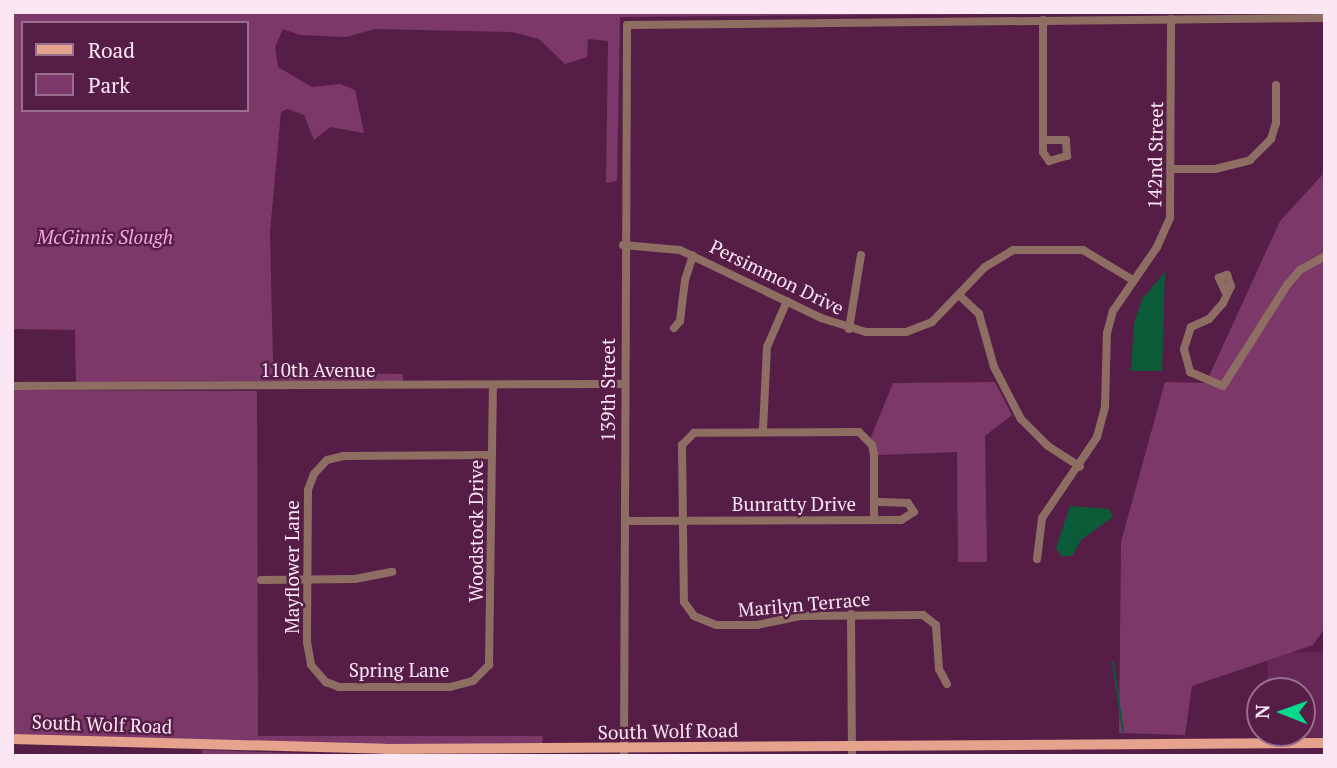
<!DOCTYPE html>
<style>
body{margin:0}
#map{position:relative;width:1337px;height:768px;overflow:hidden;background:#561e47;font-family:"PT Serif",serif}
div>[style]{position:absolute}
.built>*{inset:0;background:#642756}
.green>*{inset:0;background:#7c3869}
.water>*{inset:0;background:#0b5b39}
.stream>*{height:2px;margin:-1px;padding:0 1px;transform-origin:1px;border-radius:1px;background:#0b5b39}
.minor>*{height:8px;margin:-4px;padding:0 4px;transform-origin:4px;border-radius:4px;background:#8e6e63}
.major>*{height:10px;margin:-5px;padding:0 5px;transform-origin:5px;border-radius:5px;background:#e5a38d}
span{translate:-50% -50%;white-space:nowrap;text-align:center;line-height:1.15;-webkit-text-stroke:5px #561e47;paint-order:stroke}
.street-label{font-size:19px;color:#fce6f4}
.park-label{font-size:19px;color:#f7a7de;font-style:italic}
.frame{position:absolute;inset:0;border:14px solid #fce6f4;pointer-events:none}
.legend{position:absolute;left:21px;top:21px;width:228px;height:91px;box-sizing:border-box;background:#561e47;border:2px solid #986e8c;margin:0;padding:9px 12px;list-style:none;font-size:21px;color:#fce6f4}
.legend li{display:flex;align-items:center;gap:14px;height:35px}
.legend b{width:35px;border:2px solid #986e8c}
.north{position:absolute;left:1246px;top:677px;width:70px;height:70px;box-sizing:border-box;background:#561e47;border:2px solid #986e8c;border-radius:50%;rotate:271deg;font-size:19px;font-weight:700;line-height:28px;text-align:center;color:#fce6f4}
.north::after{content:'';display:block;margin:auto;width:24px;height:32px;background:#01d98c;clip-path:polygon(50% 0,100% 100%,50% 72%,0 100%)}
</style>
<div id="map">
<div class="built">
<i style="clip-path:polygon(1267px 652px,1325px 652px,1325px 741px,1268px 741px,1268px 733px,1302px 733px,1302px 691px,1268px 691px)"></i>
</div>
<div class="green">
<i style="clip-path:polygon(evenodd,12px 12px,997px 12px,997px 14px,620px 17px,617px 181px,606px 183px,608px 41px,588px 39px,587px 57px,565px 64px,539px 39px,512px 32px,375px 29px,346px 37px,300px 35px,283px 29px,275px 47px,278px 67px,312px 87px,340px 84px,355px 90px,364px 133px,330px 127px,314px 140px,304px 115px,287px 109px,281px 112px,270px 232px,273px 361px,293px 373px,403px 374px,403px 381px,76px 382px,75px 330px,12px 329px,12px 12px,23px 23px,247px 23px,247px 110px,23px 110px,23px 23px)"></i>
<i style="clip-path:polygon(1325px 172px,1325px 628px,1313px 645px,1192px 686px,1185px 735px,1119px 733px,1121px 542px,1165px 382px,1206px 383px,1280px 221px)"></i>
<i style="clip-path:polygon(995px 382px,1012px 415px,985px 436px,987px 562px,958px 562px,957px 452px,878px 455px,871px 437px,893px 383px)"></i>
<i style="clip-path:polygon(12px 390px,257px 391px,258px 736px,543px 736px,542px 743px,410px 745px,12px 735px)"></i>
<i style="clip-path:polygon(202px 750px,358px 755px,382px 756px,202px 756px)"></i>
</div>
<div class="water">
<i style="clip-path:polygon(1165px 272px,1162px 371px,1131px 371px,1134px 323px,1142px 299px)"></i>
<i style="clip-path:polygon(1070px 506px,1110px 509px,1113px 517px,1081px 540px,1072px 556px,1061px 556px,1056px 548px)"></i>
</div>
<div class="stream">
<i style="left:1113px;top:662px;width:70px;rotate:81.8deg"></i>
</div>
<div class="minor">
<i style="left:1043px;top:20px;width:132px;rotate:90deg"></i>
<i style="left:1043px;top:152px;width:11px;rotate:56deg"></i>
<i style="left:1049px;top:161px;width:19px;rotate:-16deg"></i>
<i style="left:1067px;top:156px;width:16px;rotate:-94deg"></i>
<i style="left:1066px;top:140px;width:23px;rotate:180deg"></i>
<i style="left:1172px;top:169px;width:43px"></i>
<i style="left:1215px;top:169px;width:36px;rotate:-14deg"></i>
<i style="left:1250px;top:160px;width:30px;rotate:-45deg"></i>
<i style="left:1271px;top:139px;width:17px;rotate:-73deg"></i>
<i style="left:1276px;top:123px;width:38px;rotate:-90deg"></i>
<i style="left:623px;top:245px;width:57px;rotate:5deg"></i>
<i style="left:680px;top:250px;width:157px;rotate:25.7deg"></i>
<i style="left:821px;top:318px;width:47px;rotate:17.3deg"></i>
<i style="left:866px;top:332px;width:40px"></i>
<i style="left:906px;top:332px;width:28px;rotate:-21deg"></i>
<i style="left:932px;top:322px;width:76px;rotate:-46.1deg"></i>
<i style="left:985px;top:267px;width:33px;rotate:-31deg"></i>
<i style="left:1013px;top:250px;width:70px"></i>
<i style="left:1083px;top:250px;width:56px;rotate:31.1deg"></i>
<i style="left:1226px;top:293px;width:17px;rotate:-115deg"></i>
<i style="left:1219px;top:278px;width:9px;rotate:-21deg"></i>
<i style="left:1227px;top:275px;width:12px;rotate:70deg"></i>
<i style="left:1231px;top:286px;width:19px;rotate:115deg"></i>
<i style="left:1223px;top:303px;width:21px;rotate:131deg"></i>
<i style="left:1209px;top:319px;width:20px;rotate:156deg"></i>
<i style="left:1191px;top:327px;width:23px;rotate:108deg"></i>
<i style="left:1184px;top:349px;width:24px;rotate:75deg"></i>
<i style="left:1190px;top:372px;width:36px;rotate:23deg"></i>
<i style="left:1223px;top:386px;width:120px;rotate:-57.6deg"></i>
<i style="left:1287px;top:285px;width:20px;rotate:-49deg"></i>
<i style="left:1300px;top:270px;width:29px;rotate:-29deg"></i>
<i style="left:960px;top:296px;width:26px;rotate:43deg"></i>
<i style="left:979px;top:314px;width:55px;rotate:74.2deg"></i>
<i style="left:994px;top:367px;width:59px;rotate:62.6deg"></i>
<i style="left:1021px;top:419px;width:38px;rotate:45deg"></i>
<i style="left:1048px;top:446px;width:38px;rotate:33deg"></i>
<i style="left:674px;top:328px;width:9px;rotate:-49deg"></i>
<i style="left:680px;top:321px;width:41px;rotate:-83deg"></i>
<i style="left:685px;top:280px;width:26px;rotate:-72deg"></i>
<i style="left:849px;top:329px;width:75px;rotate:-80.8deg"></i>
<i style="left:12px;top:386px;width:611px;rotate:-0.19deg"></i>
<i style="left:763px;top:429px;width:82px;rotate:-87.2deg"></i>
<i style="left:767px;top:347px;width:50px;rotate:-66.5deg"></i>
<i style="left:491px;top:455px;width:147px;rotate:179.6deg"></i>
<i style="left:344px;top:456px;width:17px;rotate:167deg"></i>
<i style="left:327px;top:460px;width:19px;rotate:133deg"></i>
<i style="left:314px;top:474px;width:17px;rotate:111deg"></i>
<i style="left:308px;top:490px;width:152px;rotate:90.4deg"></i>
<i style="left:307px;top:642px;width:23px;rotate:80deg"></i>
<i style="left:311px;top:665px;width:23px;rotate:49deg"></i>
<i style="left:326px;top:682px;width:14px;rotate:21deg"></i>
<i style="left:339px;top:687px;width:111px"></i>
<i style="left:450px;top:687px;width:24px;rotate:-15deg"></i>
<i style="left:473px;top:681px;width:23px;rotate:-45deg"></i>
<i style="left:489px;top:665px;width:280px;rotate:-89.2deg"></i>
<i style="left:874px;top:520px;width:65px;rotate:-90deg"></i>
<i style="left:874px;top:455px;width:10px;rotate:-101deg"></i>
<i style="left:872px;top:445px;width:18px;rotate:-135deg"></i>
<i style="left:859px;top:432px;width:165px;rotate:179.7deg"></i>
<i style="left:694px;top:433px;width:17px;rotate:135deg"></i>
<i style="left:682px;top:445px;width:157px;rotate:89.3deg"></i>
<i style="left:684px;top:602px;width:17px;rotate:54deg"></i>
<i style="left:694px;top:616px;width:24px;rotate:22deg"></i>
<i style="left:716px;top:625px;width:41px"></i>
<i style="left:757px;top:625px;width:44px;rotate:-11.8deg"></i>
<i style="left:800px;top:616px;width:123px;rotate:-0.5deg"></i>
<i style="left:923px;top:615px;width:16px;rotate:38deg"></i>
<i style="left:936px;top:625px;width:44px;rotate:86.1deg"></i>
<i style="left:939px;top:669px;width:17px;rotate:62deg"></i>
<i style="left:625px;top:521px;width:276px;rotate:-0.2deg"></i>
<i style="left:901px;top:520px;width:15px;rotate:-32deg"></i>
<i style="left:914px;top:512px;width:11px;rotate:-124deg"></i>
<i style="left:908px;top:503px;width:33px;rotate:-178deg"></i>
<i style="left:1037px;top:559px;width:41px;rotate:-83deg"></i>
<i style="left:1042px;top:518px;width:98px;rotate:-55.8deg"></i>
<i style="left:1097px;top:437px;width:31px;rotate:-75deg"></i>
<i style="left:1105px;top:407px;width:74px;rotate:-88.5deg"></i>
<i style="left:1107px;top:333px;width:23px;rotate:-75deg"></i>
<i style="left:1113px;top:311px;width:78px;rotate:-55.5deg"></i>
<i style="left:1157px;top:247px;width:32px;rotate:-66deg"></i>
<i style="left:1170px;top:218px;width:199px;rotate:-89.7deg"></i>
<i style="left:261px;top:580px;width:94px;rotate:-0.6deg"></i>
<i style="left:355px;top:579px;width:38px;rotate:-11deg"></i>
<i style="left:851px;top:614px;width:142px;rotate:89.6deg"></i>
<i style="left:624px;top:756px;width:731px;rotate:-89.76deg"></i>
<i style="left:627px;top:25px;width:698px;rotate:-0.57deg"></i>
</div>
<div class="major">
<i style="left:12px;top:739px;width:373px;rotate:1.5deg"></i>
<i style="left:385px;top:749px;width:940px;rotate:-0.37deg"></i>
</div>
<div class="street-label">
<span style="left:1155px;top:155px;rotate:-89deg">142nd Street</span>
<span style="left:777px;top:277px;rotate:26deg">Persimmon Drive</span>
<span style="left:318px;top:370px">110th Avenue</span>
<span style="left:608px;top:390px;rotate:-90deg">139th Street</span>
<span style="left:794px;top:504px">Bunratty Drive</span>
<span style="left:476px;top:531px;rotate:-90deg">Woodstock Drive</span>
<span style="left:292px;top:567px;rotate:-90deg">Mayflower Lane</span>
<span style="left:804px;top:604px;rotate:-5deg">Marilyn Terrace</span>
<span style="left:399px;top:670px">Spring Lane</span>
<span style="left:102px;top:724px;rotate:2deg">South Wolf Road</span>
<span style="left:668px;top:731px;rotate:-1deg">South Wolf Road</span>
</div>
<div class="park-label">
<span style="left:105px;top:237px">McGinnis Slough</span>
</div>
<div class="frame"></div>
<ul class="legend">
<li><b style="height:9px;background:#e5a38d"></b>Road</li>
<li><b style="height:19px;background:#7c3869"></b>Park</li>
</ul>
<div class="north">N</div>
</div>
